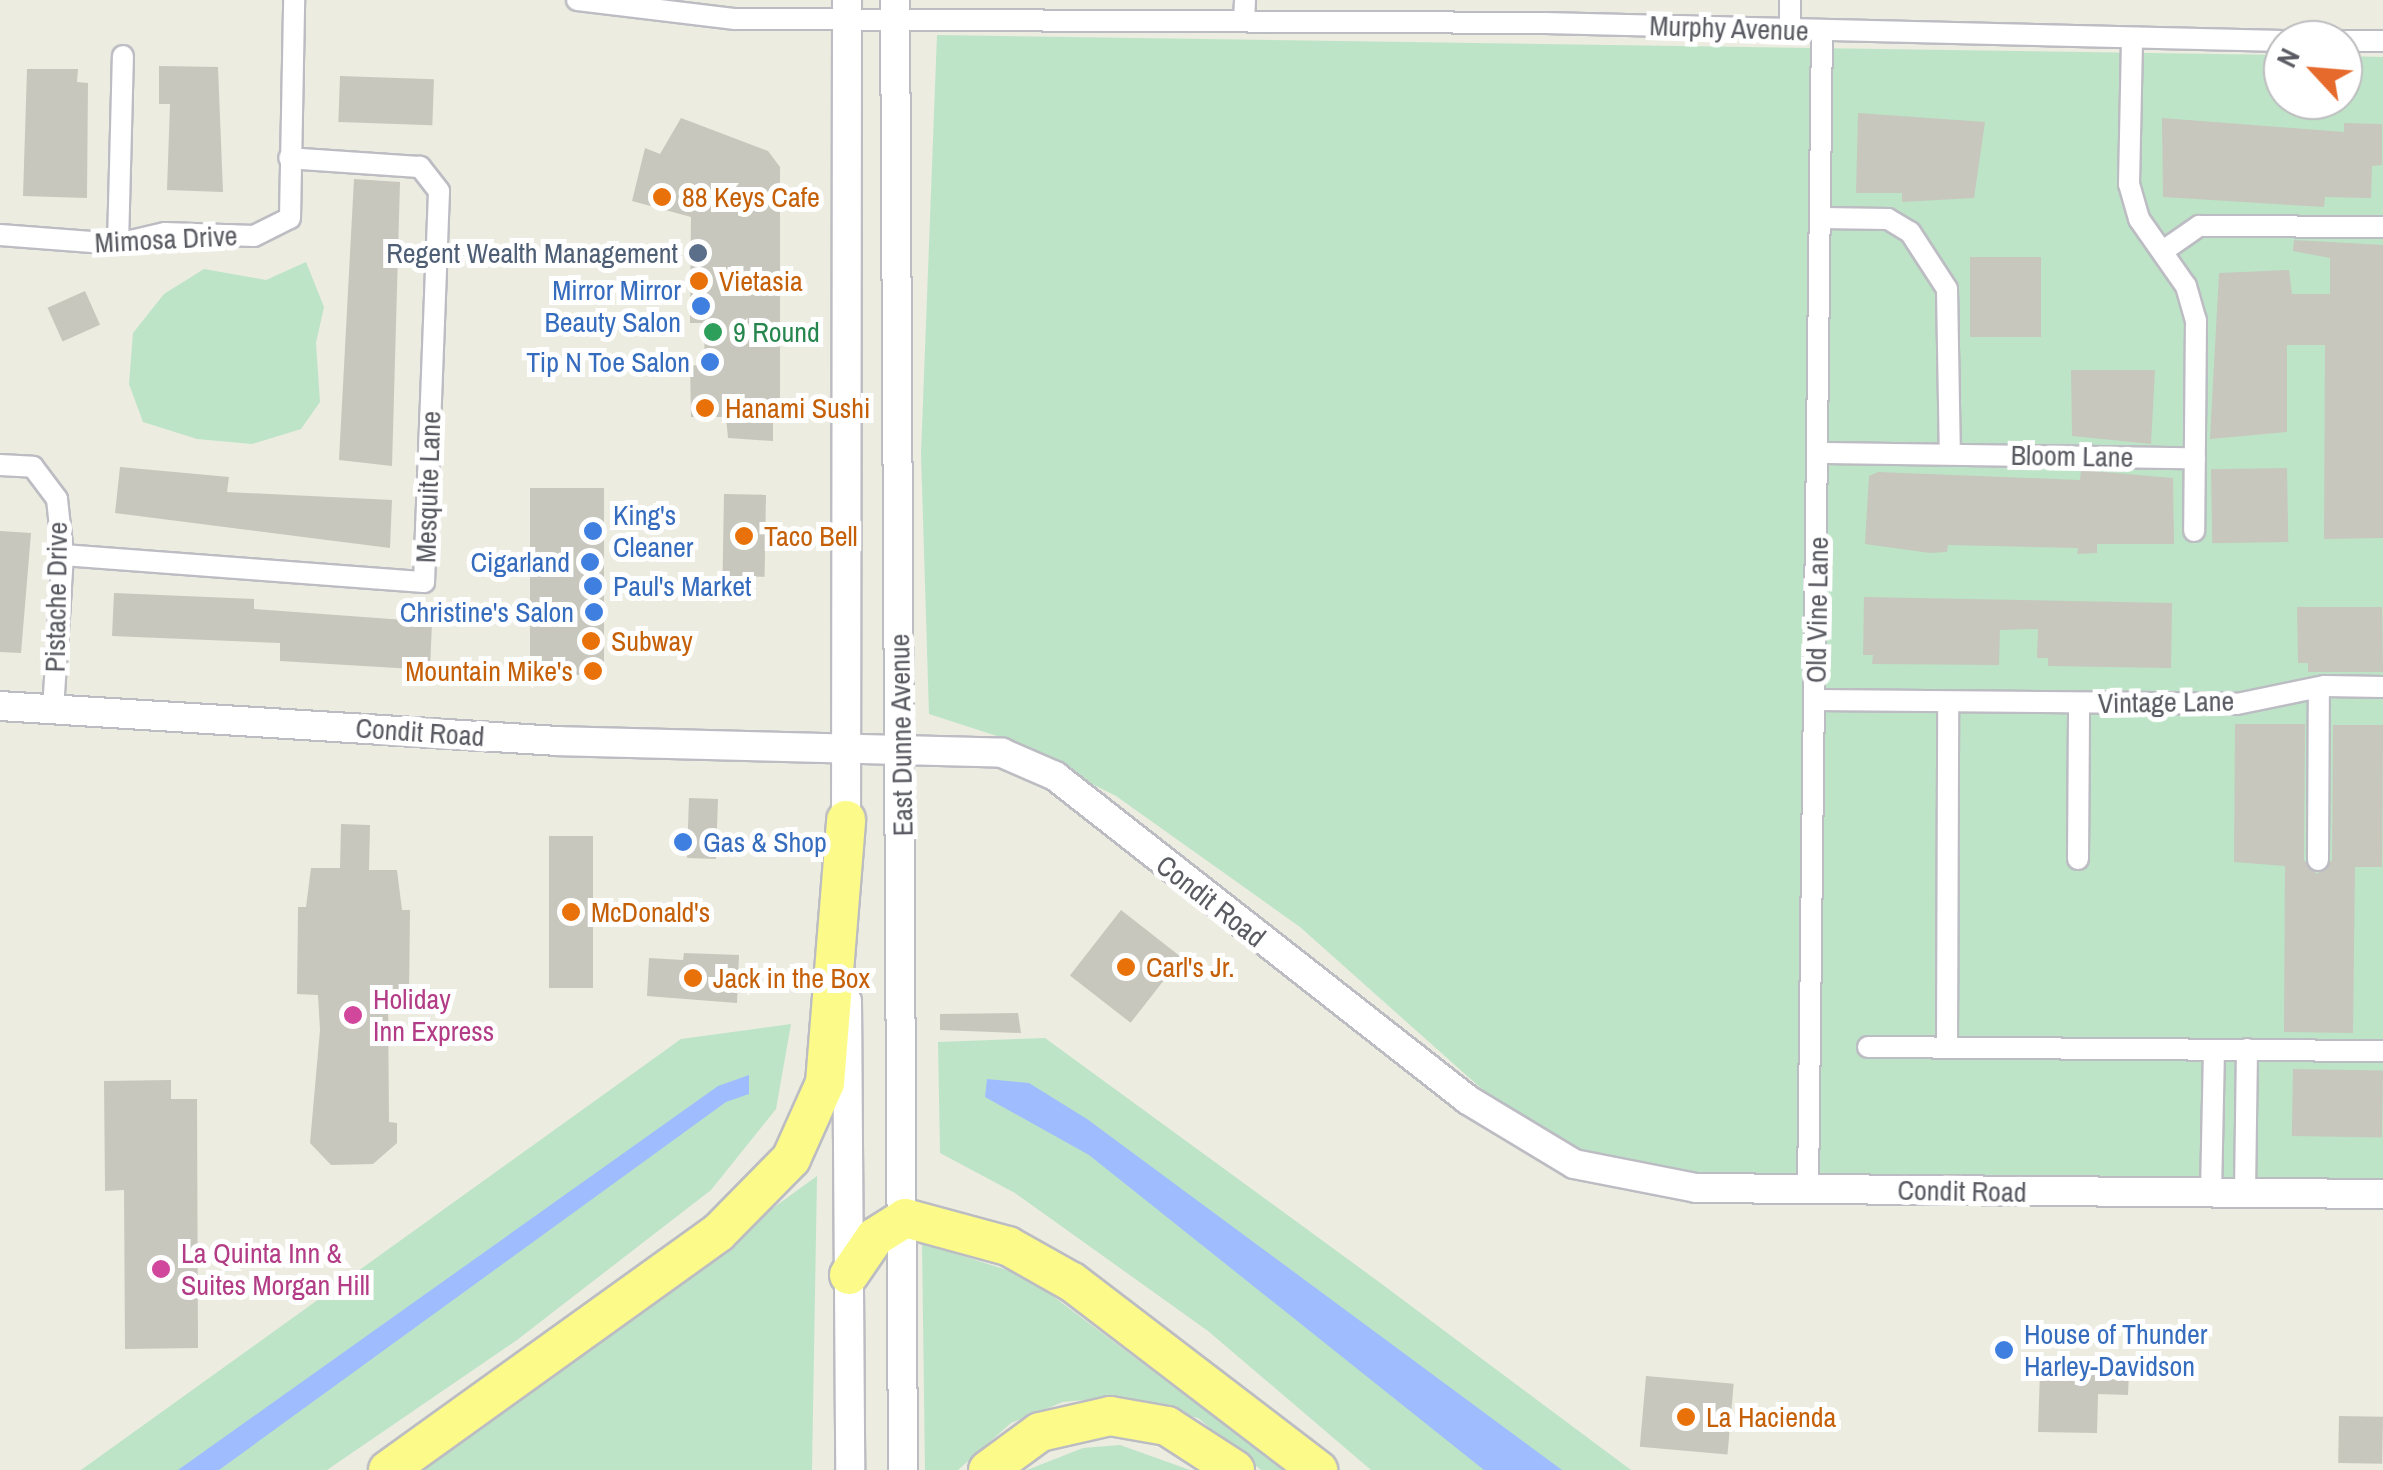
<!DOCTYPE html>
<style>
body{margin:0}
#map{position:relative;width:2383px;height:1470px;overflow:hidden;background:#ecece1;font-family:"Archivo Narrow",sans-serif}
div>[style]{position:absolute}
.green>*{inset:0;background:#bde4c7}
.water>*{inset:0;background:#9fbdfe}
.building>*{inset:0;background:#c7c7bd;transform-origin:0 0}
.roads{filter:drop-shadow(2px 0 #bcbcc3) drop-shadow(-2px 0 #bcbcc3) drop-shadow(0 2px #bcbcc3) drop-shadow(0 -2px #bcbcc3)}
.street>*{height:20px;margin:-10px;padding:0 10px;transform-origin:10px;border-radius:10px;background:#fff}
.secondary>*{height:28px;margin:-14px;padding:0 14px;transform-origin:14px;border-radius:14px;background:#fff}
.highway>*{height:38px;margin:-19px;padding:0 19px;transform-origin:19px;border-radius:19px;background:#fcfb89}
.dots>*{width:28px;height:28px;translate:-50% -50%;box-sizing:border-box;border:5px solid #fff;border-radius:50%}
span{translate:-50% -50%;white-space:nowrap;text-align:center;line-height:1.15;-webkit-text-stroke:10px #fff;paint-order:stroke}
.street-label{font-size:28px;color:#5a5b62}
.food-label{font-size:28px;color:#c56008}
.left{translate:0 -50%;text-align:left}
.right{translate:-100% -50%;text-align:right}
.service-label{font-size:28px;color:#4e5e75}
.shop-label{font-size:28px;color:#366cbe}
.leisure-label{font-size:28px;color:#27864d}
.hotel-label{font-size:28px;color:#b23c85}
.north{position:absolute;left:2263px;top:20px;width:100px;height:100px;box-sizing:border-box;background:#fff;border:2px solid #bdbdc0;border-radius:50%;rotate:296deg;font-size:28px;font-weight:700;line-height:40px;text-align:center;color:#5a5b62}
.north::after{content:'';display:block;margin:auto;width:35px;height:45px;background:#e76a2d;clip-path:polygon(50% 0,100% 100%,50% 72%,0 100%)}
</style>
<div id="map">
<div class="green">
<i style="clip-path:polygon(937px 35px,2283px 55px,2283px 100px,2343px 100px,2343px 56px,2383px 57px,2383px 1184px,1660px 1182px,1520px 1123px,1300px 927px,1116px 796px,997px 736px,929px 714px,921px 454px)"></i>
<i style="clip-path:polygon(306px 262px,324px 307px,316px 343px,320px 402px,301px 429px,252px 444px,197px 439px,143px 422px,129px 384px,133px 333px,164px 294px,204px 269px,266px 280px)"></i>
<i style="clip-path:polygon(791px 1024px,776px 1109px,711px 1190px,517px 1340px,327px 1470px,81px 1470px,681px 1039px)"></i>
<i style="clip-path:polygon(1045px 1038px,1375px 1279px,1631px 1470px,1371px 1470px,1208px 1331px,1015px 1193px,940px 1153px,938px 1042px)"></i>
<i style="clip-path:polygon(817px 1176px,812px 1470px,414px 1470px)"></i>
<i style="clip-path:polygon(922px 1243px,1026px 1276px,1285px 1470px,1261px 1470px,1198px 1418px,1116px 1397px,1063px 1402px,1011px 1423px,958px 1470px,925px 1470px)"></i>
<i style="clip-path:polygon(1120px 1445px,1190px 1470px,1027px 1470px,1083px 1448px)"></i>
</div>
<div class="water">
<i style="clip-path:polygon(749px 1075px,749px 1094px,726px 1102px,219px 1470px,178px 1470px,718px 1086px)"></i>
<i style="clip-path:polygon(987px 1079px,1029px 1083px,1087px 1119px,1562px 1470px,1484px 1470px,1089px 1155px,985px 1097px)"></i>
</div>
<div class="building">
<i style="clip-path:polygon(159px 66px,218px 67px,223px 192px,167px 190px,170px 104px,159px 104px)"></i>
<i style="clip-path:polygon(27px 69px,78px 69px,77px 82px,88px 83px,87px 198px,23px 196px)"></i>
<i style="left:340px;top:76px;width:94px;height:46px;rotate:2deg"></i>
<i style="clip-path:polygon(1858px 113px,1985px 122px,1974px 198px,1902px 202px,1902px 193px,1856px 193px)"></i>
<i style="clip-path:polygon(681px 118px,768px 151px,780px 167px,780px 416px,773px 415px,773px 441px,728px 438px,726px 417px,691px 417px,690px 365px,704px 366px,705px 323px,690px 323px,691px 217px,632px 201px,645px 148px,660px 154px)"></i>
<i style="clip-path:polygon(2162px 118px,2344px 132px,2344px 123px,2382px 124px,2382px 165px,2372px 166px,2371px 198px,2325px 197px,2324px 207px,2163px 197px)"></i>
<i style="clip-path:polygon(354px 179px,400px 182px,392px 466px,339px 460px)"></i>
<i style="clip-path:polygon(2294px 240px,2383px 245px,2383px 538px,2324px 539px,2325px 345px,2287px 345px,2287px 432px,2210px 439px,2219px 273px,2289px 270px,2292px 294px,2330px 294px,2330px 258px,2293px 251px)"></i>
<i style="left:1970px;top:257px;width:71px;height:80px"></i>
<i style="left:85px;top:291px;width:37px;height:41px;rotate:66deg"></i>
<i style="clip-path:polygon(2071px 370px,2155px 370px,2151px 444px,2072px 436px)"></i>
<i style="clip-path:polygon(120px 467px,229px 477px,227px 492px,392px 500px,390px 548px,115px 513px)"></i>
<i style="left:2287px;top:468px;width:74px;height:76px;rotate:89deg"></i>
<i style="clip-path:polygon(2081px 470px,2173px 478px,2174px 544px,2097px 544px,2097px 553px,2077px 554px,2078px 548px,1948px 545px,1947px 552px,1930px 553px,1865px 544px,1869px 476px,1878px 472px,2080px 480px)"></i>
<i style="left:530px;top:488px;width:74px;height:187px"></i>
<i style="left:724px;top:494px;width:42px;height:82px;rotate:1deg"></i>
<i style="clip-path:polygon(0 531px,31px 533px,21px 653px,0 652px)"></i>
<i style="clip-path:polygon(114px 593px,254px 599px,254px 609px,432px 622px,430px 670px,280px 661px,280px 643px,112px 636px)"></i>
<i style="clip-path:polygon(1864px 597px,2172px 603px,2171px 668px,2048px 666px,2048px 658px,2037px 658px,2038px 629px,2000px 630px,1999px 665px,1872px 664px,1873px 655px,1863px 655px)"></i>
<i style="clip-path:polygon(2297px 607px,2382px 607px,2383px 672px,2308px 672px,2308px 663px,2298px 663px)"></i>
<i style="clip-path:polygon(2235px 724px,2305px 724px,2304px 860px,2317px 874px,2332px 860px,2333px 725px,2383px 725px,2382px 867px,2355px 867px,2353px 1033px,2284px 1032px,2285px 866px,2234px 862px)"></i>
<i style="left:689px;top:798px;width:29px;height:60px;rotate:2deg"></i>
<i style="clip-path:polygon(341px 824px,370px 825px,369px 870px,397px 870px,402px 910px,410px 910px,409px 994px,388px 994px,389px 1122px,397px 1123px,397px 1143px,373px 1164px,331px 1165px,310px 1143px,320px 1030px,318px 995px,297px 994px,298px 907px,306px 907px,311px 868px,340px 868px)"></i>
<i style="left:549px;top:836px;width:44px;height:152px"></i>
<i style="left:1121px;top:910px;width:77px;height:83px;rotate:38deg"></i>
<i style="clip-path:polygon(684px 953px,739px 955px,737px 1003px,647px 996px,649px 958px,683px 960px)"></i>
<i style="clip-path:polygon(1018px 1013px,1021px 1033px,940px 1030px,940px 1014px)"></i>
<i style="left:2293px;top:1069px;width:90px;height:67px;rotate:1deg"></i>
<i style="clip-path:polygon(171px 1080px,171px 1099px,197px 1099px,198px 1348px,125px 1349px,124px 1190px,105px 1191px,104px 1081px)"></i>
<i style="clip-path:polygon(2040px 1372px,2129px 1373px,2128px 1395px,2098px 1394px,2097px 1433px,2038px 1432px)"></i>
<i style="left:1646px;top:1376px;width:88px;height:71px;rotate:5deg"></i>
<i style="left:2339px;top:1416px;width:44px;height:47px;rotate:1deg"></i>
</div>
<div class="roads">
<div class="street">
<i style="left:577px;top:0;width:158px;rotate:6.9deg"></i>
<i style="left:734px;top:19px;width:811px;rotate:0.28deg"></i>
<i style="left:1545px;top:23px;width:738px;rotate:1.4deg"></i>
<i style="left:1244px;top:20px;width:20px;rotate:-87deg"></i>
<i style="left:1790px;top:29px;width:29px;rotate:-90deg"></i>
<i style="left:2132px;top:41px;width:143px;rotate:91.2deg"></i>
<i style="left:2129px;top:184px;width:36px;rotate:74deg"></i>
<i style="left:2139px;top:219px;width:82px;rotate:55deg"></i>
<i style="left:2186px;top:286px;width:35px;rotate:74deg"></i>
<i style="left:2196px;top:320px;width:211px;rotate:90.5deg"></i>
<i style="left:2343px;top:41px;width:40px"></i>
<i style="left:1822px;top:218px;width:66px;rotate:0.9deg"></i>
<i style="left:1888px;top:219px;width:26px;rotate:31deg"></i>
<i style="left:1910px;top:232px;width:68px;rotate:57deg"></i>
<i style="left:1947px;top:289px;width:165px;rotate:89deg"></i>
<i style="left:0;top:235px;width:118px;rotate:4.4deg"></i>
<i style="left:118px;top:244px;width:48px;rotate:-13.2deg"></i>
<i style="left:165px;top:233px;width:89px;rotate:1.9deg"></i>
<i style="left:254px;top:236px;width:40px;rotate:-26.6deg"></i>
<i style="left:290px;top:218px;width:218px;rotate:-88.9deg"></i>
<i style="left:118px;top:244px;width:188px;rotate:-88.5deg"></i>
<i style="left:2163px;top:251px;width:44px;rotate:-34.8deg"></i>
<i style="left:2199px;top:226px;width:184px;rotate:0.3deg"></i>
<i style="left:1819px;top:453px;width:376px;rotate:0.8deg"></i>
<i style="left:0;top:465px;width:33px;rotate:3deg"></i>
<i style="left:33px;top:467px;width:40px;rotate:53deg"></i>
<i style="left:57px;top:499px;width:56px;rotate:83.9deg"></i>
<i style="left:63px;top:555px;width:154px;rotate:93.7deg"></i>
<i style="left:63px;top:555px;width:362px;rotate:4.3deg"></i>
<i style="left:424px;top:582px;width:391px;rotate:-87.8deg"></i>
<i style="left:439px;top:191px;width:31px;rotate:-128deg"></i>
<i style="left:420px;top:167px;width:131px;rotate:-176.1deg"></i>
<i style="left:1816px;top:700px;width:421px;rotate:0.5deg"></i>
<i style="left:2237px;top:704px;width:90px;rotate:-11.6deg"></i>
<i style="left:2325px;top:686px;width:58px;rotate:1deg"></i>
<i style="left:2078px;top:859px;width:156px;rotate:-89.6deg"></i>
<i style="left:2318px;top:860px;width:172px;rotate:-89.7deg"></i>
<i style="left:1868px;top:1047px;width:515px;rotate:0.45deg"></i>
<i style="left:1947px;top:1048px;width:345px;rotate:-89.8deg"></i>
<i style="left:1808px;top:1190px;width:1159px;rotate:-89.31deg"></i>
<i style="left:2245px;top:1192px;width:143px;rotate:-89.2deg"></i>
<i style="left:2211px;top:1193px;width:143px;rotate:-88.8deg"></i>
</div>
<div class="secondary">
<i style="left:895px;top:0;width:1470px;rotate:89.69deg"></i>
<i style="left:0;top:706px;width:559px;rotate:3.59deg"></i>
<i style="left:558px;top:741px;width:444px;rotate:1.5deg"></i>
<i style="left:1002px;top:753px;width:58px;rotate:23.5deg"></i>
<i style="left:1055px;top:776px;width:525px;rotate:38.11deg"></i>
<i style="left:1468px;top:1100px;width:124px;rotate:31.1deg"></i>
<i style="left:1574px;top:1164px;width:124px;rotate:11.1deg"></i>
<i style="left:1696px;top:1188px;width:687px;rotate:0.5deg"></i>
<i style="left:846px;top:838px;width:838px;rotate:-89.93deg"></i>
<i style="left:847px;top:1001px;width:469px;rotate:89.6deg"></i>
</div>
<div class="highway">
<i style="left:849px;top:1275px;width:46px;rotate:-55.6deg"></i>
<i style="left:875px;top:1237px;width:36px;rotate:-32deg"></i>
<i style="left:905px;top:1218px;width:107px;rotate:15.2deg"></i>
<i style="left:1008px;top:1246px;width:73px;rotate:29.4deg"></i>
<i style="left:1072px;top:1282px;width:310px;rotate:37.4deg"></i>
<i style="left:388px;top:1470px;width:406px;rotate:-35.7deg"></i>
<i style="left:718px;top:1233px;width:104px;rotate:-45.4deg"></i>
<i style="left:791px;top:1159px;width:83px;rotate:-65.9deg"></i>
<i style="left:825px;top:1083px;width:264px;rotate:-85.4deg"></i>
<i style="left:988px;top:1470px;width:64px;rotate:-36.2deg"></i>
<i style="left:1040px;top:1432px;width:72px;rotate:-12.9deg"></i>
<i style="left:1110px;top:1416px;width:58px;rotate:10deg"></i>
<i style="left:1167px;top:1426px;width:81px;rotate:32.9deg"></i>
</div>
</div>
<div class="dots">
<i style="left:662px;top:197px;background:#e8710a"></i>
<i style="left:698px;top:253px;background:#5c6f8a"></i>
<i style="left:699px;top:281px;background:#e8710a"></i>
<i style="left:701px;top:306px;background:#3f7fe0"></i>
<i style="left:713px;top:332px;background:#2e9e5b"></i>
<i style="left:710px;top:362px;background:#3f7fe0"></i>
<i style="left:705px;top:408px;background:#e8710a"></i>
<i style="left:593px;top:531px;background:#3f7fe0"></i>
<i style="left:744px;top:536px;background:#e8710a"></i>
<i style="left:590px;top:562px;background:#3f7fe0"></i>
<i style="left:593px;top:586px;background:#3f7fe0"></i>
<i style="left:594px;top:612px;background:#3f7fe0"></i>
<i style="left:591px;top:641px;background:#e8710a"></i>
<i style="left:593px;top:671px;background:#e8710a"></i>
<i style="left:683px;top:842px;background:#3f7fe0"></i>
<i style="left:571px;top:912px;background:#e8710a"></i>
<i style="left:1126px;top:967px;background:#e8710a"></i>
<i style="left:693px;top:978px;background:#e8710a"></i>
<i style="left:353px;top:1015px;background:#d1479c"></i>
<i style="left:161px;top:1269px;background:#d1479c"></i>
<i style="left:2004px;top:1350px;background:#3f7fe0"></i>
<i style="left:1686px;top:1417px;background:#e8710a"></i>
</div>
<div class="street-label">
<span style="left:1729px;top:28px;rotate:2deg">Murphy Avenue</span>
<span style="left:166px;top:239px;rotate:-3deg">Mimosa Drive</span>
<span style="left:2072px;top:456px;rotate:1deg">Bloom Lane</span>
<span style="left:428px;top:487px;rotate:-88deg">Mesquite Lane</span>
<span style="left:56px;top:597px;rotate:-89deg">Pistache Drive</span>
<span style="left:1817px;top:610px;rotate:-89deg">Old Vine Lane</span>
<span style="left:2166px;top:702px;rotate:-1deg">Vintage Lane</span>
<span style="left:420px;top:732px;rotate:4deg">Condit Road</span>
<span style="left:901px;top:735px;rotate:-91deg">East Dunne Avenue</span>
<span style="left:1211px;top:901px;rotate:38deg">Condit Road</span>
<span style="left:1962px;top:1191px;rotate:1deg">Condit Road</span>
</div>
<div class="food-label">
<span class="left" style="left:682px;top:197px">88 Keys Cafe</span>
<span class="left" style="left:719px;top:281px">Vietasia</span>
<span class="left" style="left:725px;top:408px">Hanami Sushi</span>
<span class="left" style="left:764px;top:536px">Taco Bell</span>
<span class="left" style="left:611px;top:641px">Subway</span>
<span class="right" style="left:573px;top:671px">Mountain Mike's</span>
<span class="left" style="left:591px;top:912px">McDonald's</span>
<span class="left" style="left:1146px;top:967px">Carl's Jr.</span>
<span class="left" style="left:713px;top:978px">Jack in the Box</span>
<span class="left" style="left:1706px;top:1417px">La Hacienda</span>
</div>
<div class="service-label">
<span class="right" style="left:678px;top:253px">Regent Wealth Management</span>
</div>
<div class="shop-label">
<span class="right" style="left:681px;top:306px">Mirror Mirror<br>Beauty Salon</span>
<span class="right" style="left:690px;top:362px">Tip N Toe Salon</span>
<span class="left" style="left:613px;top:531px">King's<br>Cleaner</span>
<span class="right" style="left:570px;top:562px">Cigarland</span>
<span class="left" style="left:613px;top:586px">Paul's Market</span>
<span class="right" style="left:574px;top:612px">Christine's Salon</span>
<span class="left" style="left:703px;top:842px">Gas &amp; Shop</span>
<span class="left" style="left:2024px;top:1350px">House of Thunder<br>Harley-Davidson</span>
</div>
<div class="leisure-label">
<span class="left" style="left:733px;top:332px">9 Round</span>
</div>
<div class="hotel-label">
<span class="left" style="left:373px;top:1015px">Holiday<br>Inn Express</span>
<span class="left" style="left:181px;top:1269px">La Quinta Inn &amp;<br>Suites Morgan Hill</span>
</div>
<div class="north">N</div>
</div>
